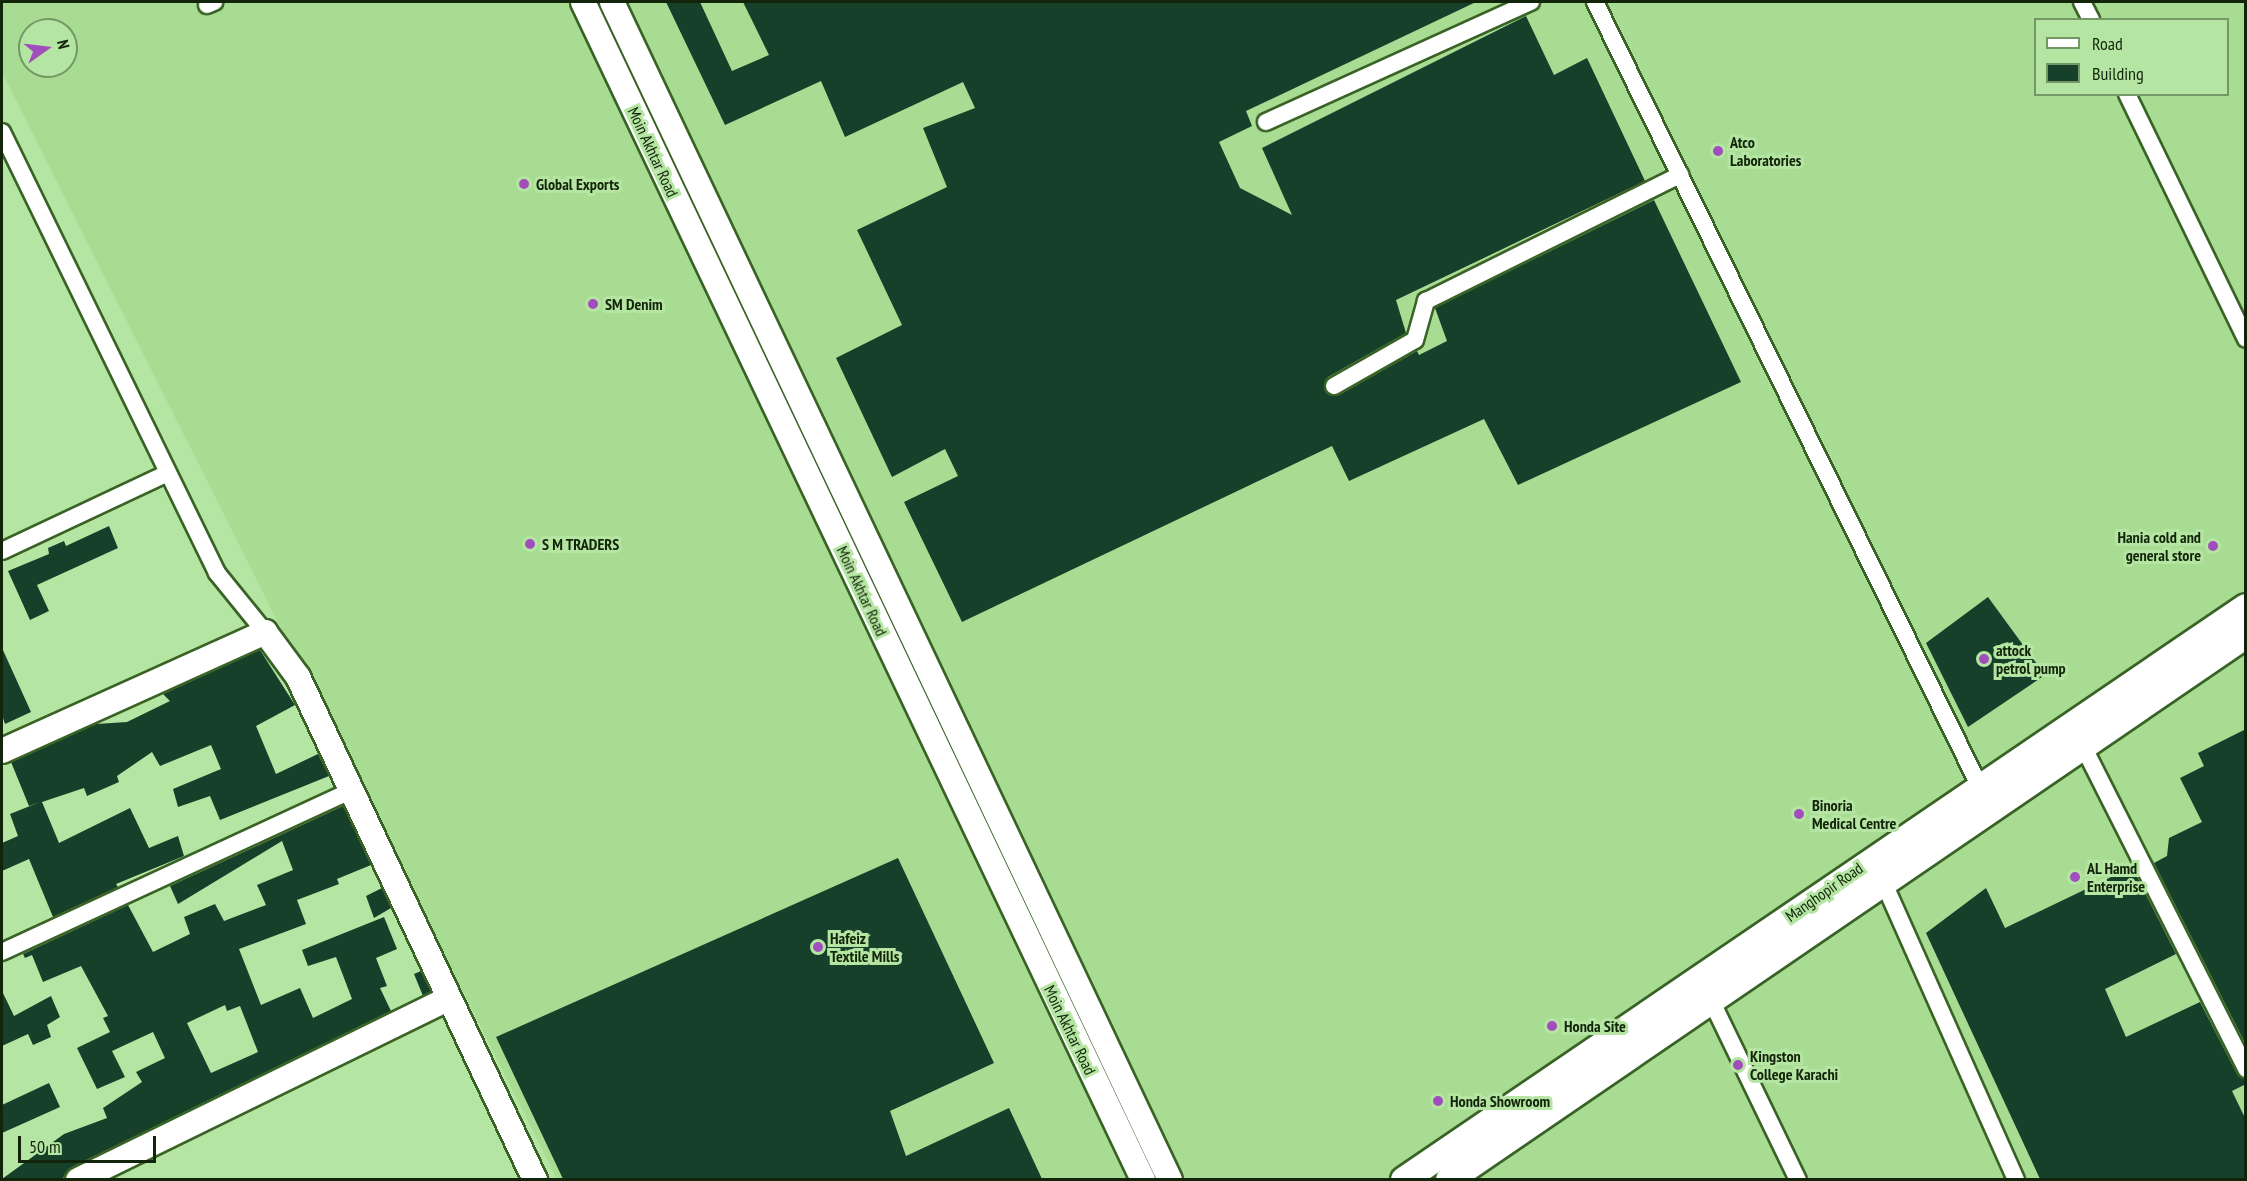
<!DOCTYPE html>
<style>
body{margin:0}
#map{position:relative;width:2247px;height:1181px;overflow:hidden;background:#b5e5a2;font-family:"PT Sans Narrow",sans-serif}
div>[style]{position:absolute}
.built>*{inset:0;background:#a8dc93}
.building>*{inset:0;background:#164029}
.roads{filter:drop-shadow(2px 0 #396326) drop-shadow(-2px 0 #396326) drop-shadow(0 2px #396326) drop-shadow(0 -2px #396326)}
.street>*{height:16px;margin:-8px;padding:0 8px;transform-origin:8px;border-radius:8px;background:#fff}
.secondary>*{height:24px;margin:-12px;padding:0 12px;transform-origin:12px;border-radius:12px;background:#fff}
.primary>*{height:26px;margin:-13px;padding:0 13px;transform-origin:13px;border-radius:13px;background:#fff}
.dots>*{width:16px;height:16px;translate:-50% -50%;box-sizing:border-box;border:3px solid #b5e5a2;border-radius:50%}
span{translate:-50% -50%;white-space:nowrap;text-align:center;line-height:1.15;-webkit-text-stroke:6px #b5e5a2;paint-order:stroke}
.poi-label{font-size:16px;color:#12240a;font-weight:700}
.left{translate:0 -50%;text-align:left}
.right{translate:-100% -50%;text-align:right}
.street-label{font-size:16px;color:#12240a}
.frame{position:absolute;inset:0;border:3px solid #12240a;pointer-events:none}
.legend{position:absolute;left:2034px;top:18px;width:195px;height:78px;box-sizing:border-box;background:#b5e5a2;border:2px solid #749865;margin:0;padding:8px 10px;list-style:none;font-size:18px;color:#12240a}
.legend li{display:flex;align-items:center;gap:12px;height:30px}
.legend b{width:30px;border:2px solid #749865}
.north{position:absolute;left:18px;top:18px;width:60px;height:60px;box-sizing:border-box;background:#b5e5a2;border:2px solid #749865;border-radius:50%;rotate:76deg;font-size:16px;font-weight:700;line-height:24px;text-align:center;color:#12240a}
.north::after{content:'';display:block;margin:auto;width:21px;height:27px;background:#a14dbc;clip-path:polygon(50% 0,100% 100%,50% 72%,0 100%)}
.scale{position:absolute;left:18px;top:1136px;width:138px;height:27px;box-sizing:border-box;border:3px solid #12240a;border-top:0;padding-left:8px;font-size:18px;line-height:21px;white-space:nowrap;color:#12240a;-webkit-text-stroke:4px #b5e5a2;paint-order:stroke}
</style>
<div id="map">
<div class="built">
<i style="clip-path:polygon(evenodd,2px 2px,2245px 2px,2245px 1179px,557px 1179px,2px 72px,2px 2px,2036px 20px,2228px 20px,2228px 94px,2036px 94px,2036px 20px,2px 2px,30px 30px,66px 30px,66px 66px,30px 66px,30px 30px)"></i>
</div>
<div class="building">
<i style="clip-path:polygon(666px 2px,700px 2px,732px 71px,769px 55px,743px 2px,1476px 2px,1246px 111px,1252px 126px,1219px 142px,1240px 188px,1292px 215px,1262px 148px,1526px 16px,1554px 75px,1587px 58px,1645px 181px,1396px 300px,1406px 333px,1328px 377px,1325px 392px,1339px 395px,1417px 351px,1419px 355px,1447px 341px,1435px 308px,1654px 200px,1741px 382px,1518px 485px,1484px 419px,1349px 481px,1332px 446px,962px 622px,904px 502px,958px 476px,945px 449px,892px 477px,836px 358px,902px 325px,857px 230px,947px 187px,923px 128px,975px 108px,963px 82px,845px 137px,821px 81px,725px 125px)"></i>
<i style="clip-path:polygon(109px 526px,118px 548px,37px 585px,49px 611px,30px 620px,8px 571px,49px 554px,48px 548px,64px 541px,66px 546px)"></i>
<i style="clip-path:polygon(1988px 597px,2045px 675px,1968px 727px,1926px 643px)"></i>
<i style="clip-path:polygon(2px 648px,31px 712px,5px 724px,2px 715px)"></i>
<i style="clip-path:polygon(260px 650px,295px 705px,256px 726px,276px 774px,318px 754px,329px 776px,220px 820px,210px 796px,178px 807px,173px 789px,221px 769px,211px 745px,160px 766px,152px 752px,117px 776px,119px 782px,87px 796px,84px 788px,42px 802px,59px 843px,130px 808px,149px 848px,178px 836px,184px 856px,116px 884px,118px 887px,53px 917px,29px 859px,2px 871px,2px 843px,18px 836px,10px 814px,40px 802px,29px 806px,11px 762px,96px 724px,127px 722px,170px 701px,163px 694px)"></i>
<i style="clip-path:polygon(2246px 729px,2246px 1045px,2154px 863px,2167px 856px,2169px 838px,2202px 822px,2180px 778px,2204px 766px,2198px 753px)"></i>
<i style="clip-path:polygon(evenodd,343px 806px,371px 865px,337px 879px,339px 884px,297px 900px,306px 924px,239px 949px,261px 1005px,300px 988px,313px 1018px,352px 999px,336px 957px,308px 966px,302px 950px,384px 917px,397px 949px,376px 958px,387px 986px,380px 988px,391px 1011px,72px 1167px,62px 1179px,2px 1179px,64px 1134px,107px 1118px,103px 1108px,142px 1082px,136px 1072px,165px 1058px,153px 1032px,112px 1051px,125px 1077px,97px 1089px,77px 1048px,110px 1032px,103px 1018px,108px 1016px,81px 966px,43px 982px,32px 955px,25px 958px,23px 954px,128px 905px,153px 952px,190px 934px,184px 917px,215px 904px,224px 921px,266px 905px,257px 885px,293px 870px,282px 841px,178px 904px,170px 886px,343px 806px,225px 1005px,227px 1011px,240px 1006px,258px 1052px,211px 1073px,187px 1023px,225px 1005px)"></i>
<i style="clip-path:polygon(898px 858px,994px 1063px,890px 1111px,906px 1156px,1009px 1108px,1042px 1179px,563px 1179px,496px 1037px)"></i>
<i style="clip-path:polygon(2132px 867px,2176px 954px,2105px 989px,2126px 1037px,2200px 1002px,2237px 1074px,2246px 1079px,2246px 1084px,2232px 1091px,2246px 1120px,2246px 1179px,2040px 1179px,1926px 933px,1986px 888px,2005px 928px)"></i>
<i style="clip-path:polygon(382px 888px,391px 908px,374px 918px,366px 896px)"></i>
<i style="clip-path:polygon(421px 971px,431px 992px,423px 996px,414px 974px)"></i>
<i style="clip-path:polygon(2px 991px,14px 1016px,51px 996px,60px 1017px,47px 1025px,51px 1037px,33px 1045px,28px 1034px,2px 1046px)"></i>
<i style="clip-path:polygon(49px 1083px,60px 1107px,2px 1133px,2px 1105px)"></i>
</div>
<div class="roads">
<div class="street">
<i style="left:1595px;top:2px;width:872px;rotate:63.88deg"></i>
<i style="left:2082px;top:2px;width:20px;rotate:63deg"></i>
<i style="left:207px;top:5px;width:8px;rotate:-23deg"></i>
<i style="left:2127px;top:94px;width:272px;rotate:64.1deg"></i>
<i style="left:1266px;top:122px;width:291px;rotate:-24.4deg"></i>
<i style="left:2px;top:132px;width:491px;rotate:64deg"></i>
<i style="left:217px;top:573px;width:76px;rotate:50.9deg"></i>
<i style="left:1334px;top:386px;width:93px;rotate:-29.6deg"></i>
<i style="left:1415px;top:340px;width:41px;rotate:-74.2deg"></i>
<i style="left:1426px;top:301px;width:284px;rotate:-26.4deg"></i>
<i style="left:2px;top:551px;width:181px;rotate:-25.2deg"></i>
<i style="left:2083px;top:746px;width:362px;rotate:63.2deg"></i>
<i style="left:1883px;top:881px;width:327px;rotate:66deg"></i>
<i style="left:2px;top:952px;width:384px;rotate:-24.8deg"></i>
<i style="left:1710px;top:998px;width:202px;rotate:64.2deg"></i>
</div>
<div class="secondary">
<i style="left:583px;top:2px;width:1304px;rotate:64.57deg"></i>
<i style="left:612px;top:2px;width:1303px;rotate:64.65deg"></i>
<i style="left:2px;top:751px;width:289px;rotate:-24.3deg"></i>
<i style="left:265px;top:632px;width:56px;rotate:53.7deg"></i>
<i style="left:298px;top:677px;width:556px;rotate:64.77deg"></i>
<i style="left:78px;top:1180px;width:412px;rotate:-26.1deg"></i>
</div>
<div class="primary">
<i style="left:1404px;top:1180px;width:1018px;rotate:-34.24deg"></i>
<i style="left:1449px;top:1180px;width:966px;rotate:-34.36deg"></i>
</div>
</div>
<div class="dots">
<i style="left:1718px;top:151px;background:#a14dbc"></i>
<i style="left:524px;top:184px;background:#a14dbc"></i>
<i style="left:593px;top:304px;background:#a14dbc"></i>
<i style="left:530px;top:544px;background:#a14dbc"></i>
<i style="left:2213px;top:546px;background:#a14dbc"></i>
<i style="left:1984px;top:659px;background:#a14dbc"></i>
<i style="left:1799px;top:814px;background:#a14dbc"></i>
<i style="left:2075px;top:877px;background:#a14dbc"></i>
<i style="left:818px;top:947px;background:#a14dbc"></i>
<i style="left:1552px;top:1026px;background:#a14dbc"></i>
<i style="left:1738px;top:1065px;background:#a14dbc"></i>
<i style="left:1438px;top:1101px;background:#a14dbc"></i>
</div>
<div class="poi-label">
<span class="left" style="left:1730px;top:151px">Atco<br>Laboratories</span>
<span class="left" style="left:536px;top:184px">Global Exports</span>
<span class="left" style="left:605px;top:304px">SM Denim</span>
<span class="right" style="left:2201px;top:546px">Hania cold and<br>general store</span>
<span class="left" style="left:542px;top:544px">S M TRADERS</span>
<span class="left" style="left:1996px;top:659px">attock<br>petrol pump</span>
<span class="left" style="left:1812px;top:814px">Binoria<br>Medical Centre</span>
<span class="left" style="left:2087px;top:877px">AL Hamd<br>Enterprise</span>
<span class="left" style="left:830px;top:947px">Hafeiz<br>Textile Mills</span>
<span class="left" style="left:1564px;top:1026px">Honda Site</span>
<span class="left" style="left:1750px;top:1065px">Kingston<br>College Karachi</span>
<span class="left" style="left:1450px;top:1101px">Honda Showroom</span>
</div>
<div class="street-label">
<span style="left:653px;top:152px;rotate:65deg">Moin Akhtar Road</span>
<span style="left:862px;top:591px;rotate:65deg">Moin Akhtar Road</span>
<span style="left:1824px;top:892px;rotate:-35deg">Manghopir Road</span>
<span style="left:1070px;top:1030px;rotate:64deg">Moin Akhtar Road</span>
</div>
<div class="frame"></div>
<ul class="legend">
<li><b style="height:8px;background:#fff"></b>Road</li>
<li><b style="height:16px;background:#164029"></b>Building</li>
</ul>
<div class="north">N</div>
<div class="scale">50 m</div>
</div>
